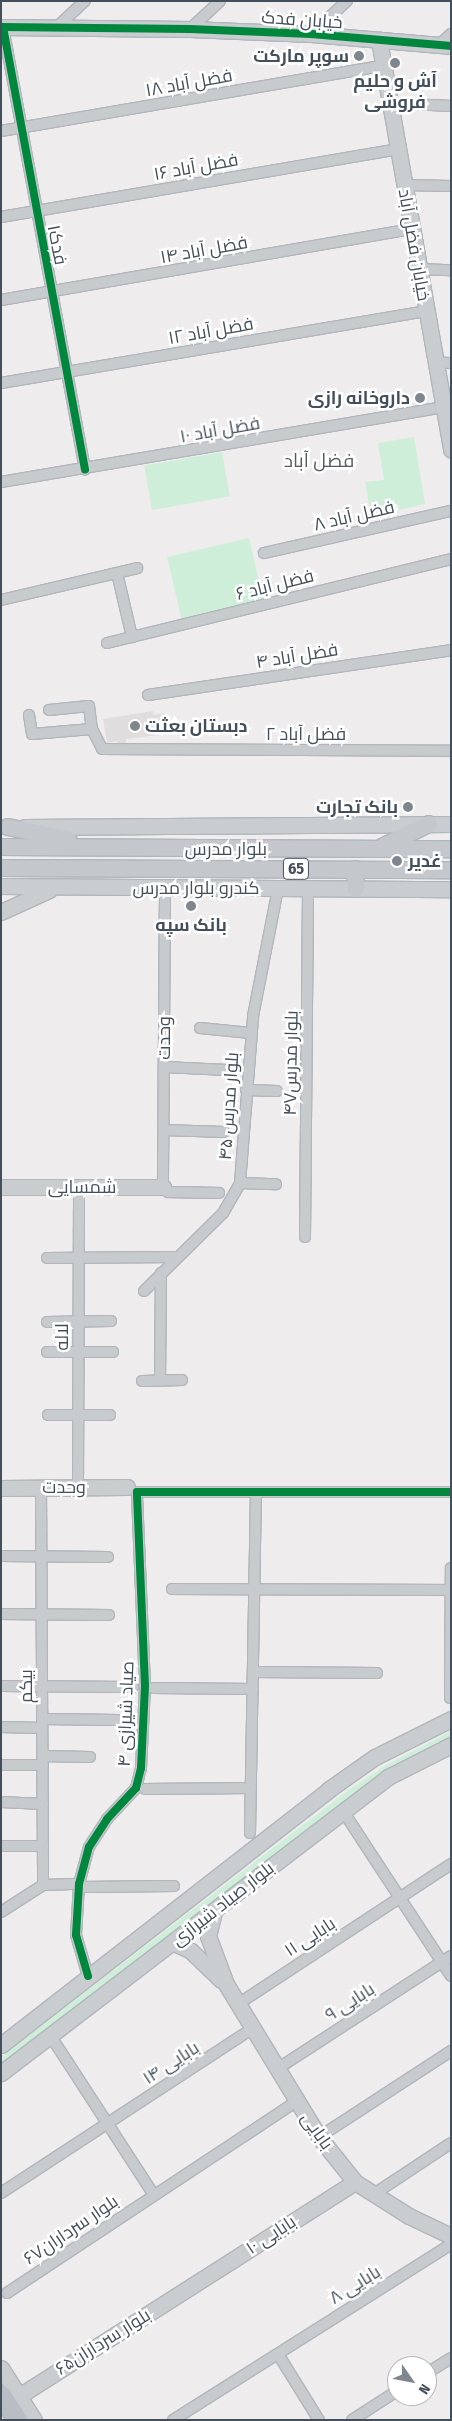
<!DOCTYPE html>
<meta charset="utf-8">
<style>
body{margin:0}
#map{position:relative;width:452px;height:2421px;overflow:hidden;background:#eeecec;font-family:"Fira Sans Condensed",Cairo,sans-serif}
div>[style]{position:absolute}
.education>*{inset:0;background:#dfddde}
.green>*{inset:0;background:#cfeeda;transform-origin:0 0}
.roads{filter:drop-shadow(1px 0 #b1b6bd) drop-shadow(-1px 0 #b1b6bd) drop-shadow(0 1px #b1b6bd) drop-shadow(0 -1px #b1b6bd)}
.street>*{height:10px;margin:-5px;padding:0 5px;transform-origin:5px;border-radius:5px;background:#c8cbcd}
.secondary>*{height:15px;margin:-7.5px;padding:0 7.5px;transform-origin:7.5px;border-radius:7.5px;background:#c9cdd0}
.primary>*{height:16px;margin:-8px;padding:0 8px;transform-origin:8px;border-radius:8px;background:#c4c7cc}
.highway>*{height:19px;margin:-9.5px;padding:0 9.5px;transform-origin:9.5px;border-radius:9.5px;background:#b8bec3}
.cycleway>*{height:8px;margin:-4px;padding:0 4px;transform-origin:4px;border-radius:4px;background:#00873e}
.dots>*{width:14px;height:14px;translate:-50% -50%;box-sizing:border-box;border:2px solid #fff;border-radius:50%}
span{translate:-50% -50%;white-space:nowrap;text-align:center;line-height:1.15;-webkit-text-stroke:5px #fff;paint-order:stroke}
.shield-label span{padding:1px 4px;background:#fff;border:1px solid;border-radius:4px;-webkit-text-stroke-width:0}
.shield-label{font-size:16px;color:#434f5a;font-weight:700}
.street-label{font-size:18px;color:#434f5a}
.poi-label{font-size:18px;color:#434f5a;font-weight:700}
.right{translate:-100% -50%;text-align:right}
.left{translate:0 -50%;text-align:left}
.neighbourhood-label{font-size:19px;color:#585c61}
.frame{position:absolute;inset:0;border:2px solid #434f5a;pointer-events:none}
.north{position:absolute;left:387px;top:2356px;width:50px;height:50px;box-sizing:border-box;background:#fff;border:1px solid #b4b9bd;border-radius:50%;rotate:123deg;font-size:14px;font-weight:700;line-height:20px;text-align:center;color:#434f5a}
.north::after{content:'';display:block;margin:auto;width:18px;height:22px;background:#7f868d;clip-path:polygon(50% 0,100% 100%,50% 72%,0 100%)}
</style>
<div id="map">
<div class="education">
<i style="clip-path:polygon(153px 711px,154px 715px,164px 713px,168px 734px,126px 739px,126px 743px,117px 744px,117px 741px,107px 743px,103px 719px)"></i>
</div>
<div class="green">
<i style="clip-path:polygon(414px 437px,425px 504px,371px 516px,365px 482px,384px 480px,378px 443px)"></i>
<i style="left:222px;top:452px;width:45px;height:79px;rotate:80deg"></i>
<i style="left:249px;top:538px;width:64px;height:84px;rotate:77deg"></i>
<i style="clip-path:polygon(451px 1731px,451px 1740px,222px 1897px,1px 2064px,1px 2057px,347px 1791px,386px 1765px)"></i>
</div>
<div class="roads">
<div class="street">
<i style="left:58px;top:26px;width:37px;rotate:-43deg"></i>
<i style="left:3px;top:27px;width:450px;rotate:79.5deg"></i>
<i style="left:190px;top:29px;width:41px;rotate:-43deg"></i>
<i style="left:311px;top:34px;width:49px;rotate:-42.5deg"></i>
<i style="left:439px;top:45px;width:16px;rotate:-43deg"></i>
<i style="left:389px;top:103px;width:62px;rotate:2.8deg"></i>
<i style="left:1px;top:131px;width:387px;rotate:-9.7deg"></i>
<i style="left:403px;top:185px;width:48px;rotate:1.2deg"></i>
<i style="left:1px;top:217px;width:402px;rotate:-9.7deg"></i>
<i style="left:418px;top:269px;width:33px;rotate:2deg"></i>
<i style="left:1px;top:300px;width:416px;rotate:-9.8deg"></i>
<i style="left:435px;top:362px;width:16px;rotate:4deg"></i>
<i style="left:1px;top:383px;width:431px;rotate:-9.6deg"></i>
<i style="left:1px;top:482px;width:448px;rotate:-9.6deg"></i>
<i style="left:264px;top:553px;width:192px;rotate:-12.7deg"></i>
<i style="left:117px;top:573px;width:66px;rotate:76.8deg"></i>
<i style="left:1px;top:600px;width:140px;rotate:-13.2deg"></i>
<i style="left:107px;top:643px;width:354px;rotate:-13.7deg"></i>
<i style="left:148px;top:695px;width:306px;rotate:-8.4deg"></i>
<i style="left:49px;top:710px;width:40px;rotate:-5.7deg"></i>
<i style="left:89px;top:706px;width:23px;rotate:83deg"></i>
<i style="left:92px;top:729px;width:22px;rotate:63deg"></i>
<i style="left:102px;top:749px;width:349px;rotate:0.3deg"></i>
<i style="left:29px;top:715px;width:19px;rotate:81deg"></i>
<i style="left:32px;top:734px;width:60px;rotate:-4.8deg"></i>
<i style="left:165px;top:889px;width:298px;rotate:90.4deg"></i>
<i style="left:163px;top:1187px;width:7px;rotate:45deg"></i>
<i style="left:168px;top:1192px;width:51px;rotate:1.1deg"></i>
<i style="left:200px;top:1028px;width:51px;rotate:5.6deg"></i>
<i style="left:164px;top:1067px;width:63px;rotate:2.7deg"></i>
<i style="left:246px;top:1090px;width:31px;rotate:2deg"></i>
<i style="left:164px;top:1130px;width:60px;rotate:1.9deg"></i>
<i style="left:240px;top:1183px;width:36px;rotate:2deg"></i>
<i style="left:305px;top:1237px;width:349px;rotate:-89.5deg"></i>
<i style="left:47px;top:1258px;width:130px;rotate:-0.4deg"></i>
<i style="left:144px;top:1291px;width:111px;rotate:-44.6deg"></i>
<i style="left:223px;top:1213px;width:34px;rotate:-60deg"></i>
<i style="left:240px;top:1183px;width:168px;rotate:-85.5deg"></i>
<i style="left:253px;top:1016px;width:130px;rotate:-78.9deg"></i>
<i style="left:47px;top:1322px;width:64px;rotate:-0.9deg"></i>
<i style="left:47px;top:1352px;width:66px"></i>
<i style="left:142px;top:1381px;width:40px;rotate:-1.4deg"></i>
<i style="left:160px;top:1381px;width:108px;rotate:-89.5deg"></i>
<i style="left:48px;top:1415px;width:62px"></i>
<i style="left:78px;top:1487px;width:300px;rotate:-89.8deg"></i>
<i style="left:41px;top:1488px;width:397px;rotate:89.7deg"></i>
<i style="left:1px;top:1556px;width:107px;rotate:0.5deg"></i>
<i style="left:172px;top:1589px;width:279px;rotate:0.2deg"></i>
<i style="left:1px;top:1614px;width:108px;rotate:0.5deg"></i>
<i style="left:253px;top:1672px;width:124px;rotate:0.5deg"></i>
<i style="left:1px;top:1686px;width:132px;rotate:0.4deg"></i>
<i style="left:153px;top:1688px;width:100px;rotate:0.6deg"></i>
<i style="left:450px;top:1698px;width:130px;rotate:-89.6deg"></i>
<i style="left:42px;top:1719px;width:76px;rotate:0.8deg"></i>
<i style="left:1px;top:1727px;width:41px;rotate:1.4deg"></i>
<i style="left:43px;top:1756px;width:47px;rotate:1.2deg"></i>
<i style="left:1px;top:1765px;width:42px"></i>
<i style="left:145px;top:1789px;width:106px;rotate:-0.5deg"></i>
<i style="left:1px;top:1802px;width:42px;rotate:2.7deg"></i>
<i style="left:343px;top:1811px;width:197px;rotate:56.8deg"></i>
<i style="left:250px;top:1833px;width:341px;rotate:-89deg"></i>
<i style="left:1px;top:1846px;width:42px"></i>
<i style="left:79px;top:1887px;width:95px;rotate:-0.6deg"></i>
<i style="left:1px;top:1912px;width:50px;rotate:-32.7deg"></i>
<i style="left:43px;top:1885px;width:36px;rotate:-2deg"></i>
<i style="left:88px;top:1976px;width:43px;rotate:-106.3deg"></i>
<i style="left:76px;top:1935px;width:51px;rotate:-86.6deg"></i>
<i style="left:79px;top:1884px;width:38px;rotate:-75deg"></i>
<i style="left:89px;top:1847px;width:33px;rotate:-57deg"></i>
<i style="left:107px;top:1819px;width:42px;rotate:-46.9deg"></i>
<i style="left:136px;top:1788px;width:21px;rotate:-76deg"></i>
<i style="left:141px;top:1768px;width:82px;rotate:-87.2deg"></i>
<i style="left:145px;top:1686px;width:194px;rotate:-92.4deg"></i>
<i style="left:137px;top:1492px;width:314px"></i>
<i style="left:238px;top:2004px;width:255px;rotate:-33.3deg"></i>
<i style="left:50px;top:2035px;width:191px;rotate:57deg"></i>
<i style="left:277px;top:2069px;width:207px;rotate:-33deg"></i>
<i style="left:319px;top:2137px;width:158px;rotate:-33.1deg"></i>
<i style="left:1px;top:2193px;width:300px;rotate:-33.2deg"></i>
<i style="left:374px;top:2194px;width:92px;rotate:-33.5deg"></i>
<i style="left:7px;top:2293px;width:348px;rotate:-33.5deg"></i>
<i style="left:278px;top:2354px;width:78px;rotate:58.2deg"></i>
<i style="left:427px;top:2373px;width:28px;rotate:-32deg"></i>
<i style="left:173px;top:2420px;width:329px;rotate:-32.3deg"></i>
<i style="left:352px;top:2420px;width:54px;rotate:-32.8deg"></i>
</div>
<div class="secondary">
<i style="left:1px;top:27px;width:189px;rotate:0.6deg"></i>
<i style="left:190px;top:29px;width:121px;rotate:2.4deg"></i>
<i style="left:311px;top:34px;width:141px;rotate:4.9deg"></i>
<i style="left:379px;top:40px;width:416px;rotate:80deg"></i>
<i style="left:25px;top:827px;width:426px;rotate:-0.4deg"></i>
<i style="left:1px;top:886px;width:450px;rotate:0.4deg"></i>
<i style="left:1px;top:912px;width:53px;rotate:-24.6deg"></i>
<i style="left:1px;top:1187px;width:162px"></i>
<i style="left:1px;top:1488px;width:126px;rotate:-0.5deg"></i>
<i style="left:214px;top:1912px;width:25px;rotate:104deg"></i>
<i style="left:208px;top:1936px;width:51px;rotate:69.4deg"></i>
<i style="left:226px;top:1984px;width:179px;rotate:58.7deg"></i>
<i style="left:319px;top:2137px;width:58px;rotate:51.3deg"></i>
<i style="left:355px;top:2182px;width:64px;rotate:32.2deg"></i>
<i style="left:409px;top:2216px;width:47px;rotate:25.5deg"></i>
<i style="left:174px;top:1943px;width:19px;rotate:25deg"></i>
<i style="left:191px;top:1951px;width:42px;rotate:44deg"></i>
<i style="left:1px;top:2045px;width:415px;rotate:-37.9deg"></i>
<i style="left:328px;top:1790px;width:57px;rotate:-35.1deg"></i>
<i style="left:375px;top:1757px;width:85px;rotate:-26.6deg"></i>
<i style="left:1px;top:2073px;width:487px;rotate:-37.4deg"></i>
<i style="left:388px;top:1777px;width:71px;rotate:-26.9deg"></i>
<i style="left:1px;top:2368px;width:62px;rotate:57.6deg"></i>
<i style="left:19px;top:2396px;width:398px;rotate:-32.5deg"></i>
</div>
<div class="primary">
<i style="left:8px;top:827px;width:62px;rotate:12deg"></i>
<i style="left:1px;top:847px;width:450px;rotate:0.3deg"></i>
<i style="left:382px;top:847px;width:52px;rotate:-26.1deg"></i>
<i style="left:1px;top:868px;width:450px;rotate:0.3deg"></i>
<i style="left:355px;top:869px;width:20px;rotate:87deg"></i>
</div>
<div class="highway">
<i style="left:1px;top:2395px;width:30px;rotate:57deg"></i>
</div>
</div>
<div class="cycleway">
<i style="left:1px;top:27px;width:189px;rotate:0.6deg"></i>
<i style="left:190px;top:29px;width:121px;rotate:2.4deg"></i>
<i style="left:311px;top:34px;width:141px;rotate:4.9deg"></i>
<i style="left:3px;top:27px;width:450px;rotate:79.5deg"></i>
<i style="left:88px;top:1976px;width:43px;rotate:-106.3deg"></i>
<i style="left:76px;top:1935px;width:51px;rotate:-86.6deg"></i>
<i style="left:79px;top:1884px;width:38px;rotate:-75deg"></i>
<i style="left:89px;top:1847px;width:33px;rotate:-57deg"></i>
<i style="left:107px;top:1819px;width:42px;rotate:-46.9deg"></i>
<i style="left:136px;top:1788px;width:21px;rotate:-76deg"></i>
<i style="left:141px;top:1768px;width:82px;rotate:-87.2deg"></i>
<i style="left:145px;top:1686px;width:194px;rotate:-92.4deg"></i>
<i style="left:137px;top:1492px;width:314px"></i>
</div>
<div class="dots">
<i style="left:359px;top:56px;background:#7f868d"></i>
<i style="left:395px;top:63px;background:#7f868d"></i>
<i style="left:420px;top:398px;background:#7f868d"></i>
<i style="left:135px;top:726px;background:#7f868d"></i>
<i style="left:408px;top:807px;background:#7f868d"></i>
<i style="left:397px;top:861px;background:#7f868d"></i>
<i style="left:191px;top:906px;background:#7f868d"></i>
</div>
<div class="shield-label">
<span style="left:296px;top:869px">65</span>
</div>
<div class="street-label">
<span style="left:302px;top:20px;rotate:4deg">خیابان فدک</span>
<span style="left:189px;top:83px;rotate:-10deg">فضل آباد ۱۸</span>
<span style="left:196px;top:167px;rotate:-10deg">فضل آباد ۱۶</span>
<span style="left:57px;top:245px;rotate:79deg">فدک۱</span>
<span style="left:414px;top:245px;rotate:80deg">خیابان فضل آباد</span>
<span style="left:204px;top:250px;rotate:-10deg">فضل آباد ۱۴</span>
<span style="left:211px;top:331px;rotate:-10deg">فضل آباد ۱۲</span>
<span style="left:220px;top:430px;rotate:-10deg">فضل آباد ۱۰</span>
<span style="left:354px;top:516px;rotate:-13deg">فضل آباد ۸</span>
<span style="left:275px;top:585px;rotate:-14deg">فضل آباد ۶</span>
<span style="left:297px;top:656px;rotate:-9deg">فضل آباد ۴</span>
<span style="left:306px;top:734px">فضل آباد ۲</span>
<span style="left:226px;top:849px">بلوار مدرس</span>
<span style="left:196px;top:888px">کندرو بلوار مدرس</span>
<span style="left:164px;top:1038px;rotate:-90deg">وحدت</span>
<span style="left:291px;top:1063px;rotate:-89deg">بلوار مدرس۴۷</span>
<span style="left:229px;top:1106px;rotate:-86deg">۴۵ بلوار مدرس</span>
<span style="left:82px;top:1187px">شمسایی</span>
<span style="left:62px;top:1337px;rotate:-90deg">لاله</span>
<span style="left:64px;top:1487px">وحدت</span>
<span style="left:26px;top:1686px;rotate:-90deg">بیکم</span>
<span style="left:126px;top:1714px;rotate:-88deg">صیاد شیرازی ۴</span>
<span style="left:223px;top:1904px;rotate:-38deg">بلوار صیاد شیرازی</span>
<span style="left:310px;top:1937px;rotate:-33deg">بابایی ۱۱</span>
<span style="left:350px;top:2002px;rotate:-33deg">بابایی ۹</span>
<span style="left:171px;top:2063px;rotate:-33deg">بابایی ۱۴</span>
<span style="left:317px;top:2131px;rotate:55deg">بابایی</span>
<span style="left:71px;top:2230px;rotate:-34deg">بلوار سرداران۶۷</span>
<span style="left:271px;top:2235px;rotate:-33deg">بابایی ۱۰</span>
<span style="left:355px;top:2285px;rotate:-32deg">بابایی ۸</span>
<span style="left:103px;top:2342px;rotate:-32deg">بلوار سرداران۶۵</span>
</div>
<div class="poi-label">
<span class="right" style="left:349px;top:56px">سوپر مارکت</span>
<span style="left:395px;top:92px">آش و حلیم<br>فروشی</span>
<span class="right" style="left:410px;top:398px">داروخانه رازی</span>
<span class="left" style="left:145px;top:726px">دبستان بعثت</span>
<span class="right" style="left:398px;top:807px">بانک تجارت</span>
<span class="left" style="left:408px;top:861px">غدیر</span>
<span style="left:191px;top:925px">بانک سپه</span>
</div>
<div class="neighbourhood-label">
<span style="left:319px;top:461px">فضل آباد</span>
</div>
<div class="frame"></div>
<div class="north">N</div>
</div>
